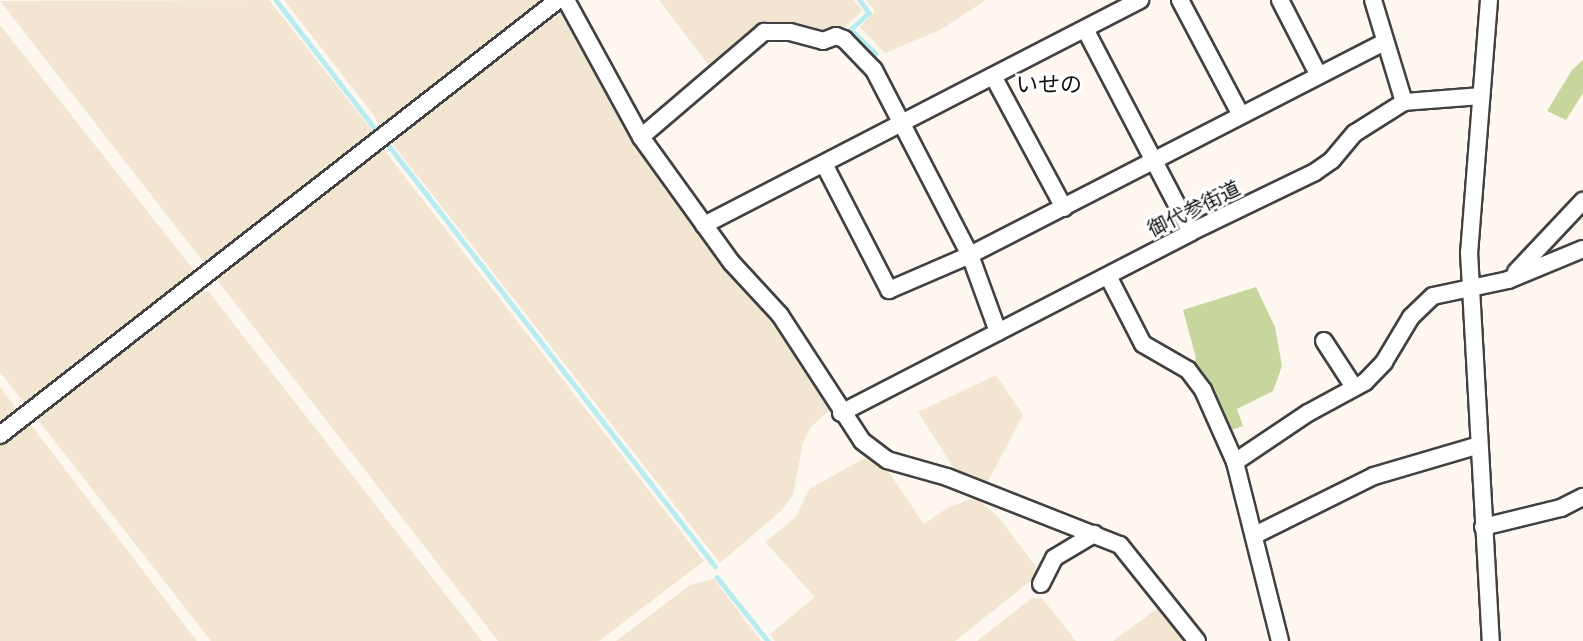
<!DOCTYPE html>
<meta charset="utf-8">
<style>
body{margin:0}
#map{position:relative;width:1583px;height:641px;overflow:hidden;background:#fef7f0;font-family:"Times New Roman","Noto Sans JP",serif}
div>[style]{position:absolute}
.farmland>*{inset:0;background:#f2e6d2}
.forest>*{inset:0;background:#c6d69d}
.stream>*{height:4.5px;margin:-2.25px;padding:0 2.25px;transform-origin:2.25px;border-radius:2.25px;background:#b9ecf1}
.roads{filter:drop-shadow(2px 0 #414141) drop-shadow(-2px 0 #414141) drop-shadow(0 2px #414141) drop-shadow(0 -2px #414141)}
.minor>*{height:16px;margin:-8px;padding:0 8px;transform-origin:8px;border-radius:8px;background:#fff}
span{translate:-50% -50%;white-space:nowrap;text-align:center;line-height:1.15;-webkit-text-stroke:6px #fff;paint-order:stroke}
.street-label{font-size:20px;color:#0e0e0e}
.quarter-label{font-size:22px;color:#0e0e0e}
</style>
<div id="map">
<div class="farmland">
<i style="clip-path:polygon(269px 0,374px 133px,209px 262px,201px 259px,0 1px)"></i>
<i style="clip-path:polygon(284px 0,547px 0,383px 127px)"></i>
<i style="clip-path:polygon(659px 0,854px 0,862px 11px,845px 27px,823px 36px,758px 27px,710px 67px)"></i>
<i style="clip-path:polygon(866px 0,986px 0,940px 30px,885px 53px,860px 27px,875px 11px)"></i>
<i style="clip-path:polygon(557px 6px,567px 9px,646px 154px,766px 308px,831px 408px,811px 427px,803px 443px,793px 495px,780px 512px,720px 563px,388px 138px)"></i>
<i style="clip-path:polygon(0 25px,193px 269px,192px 275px,25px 404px,0 372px)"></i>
<i style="clip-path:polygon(381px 146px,704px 561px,599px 641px,498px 641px,217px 280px,218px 272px)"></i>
<i style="clip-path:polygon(208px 291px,482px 641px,211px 641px,35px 416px,193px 293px)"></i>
<i style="clip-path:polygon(996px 375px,1023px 415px,985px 487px,955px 470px,918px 412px)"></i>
<i style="clip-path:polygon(0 387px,16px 408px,0 422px)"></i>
<i style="clip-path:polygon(22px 425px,31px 425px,197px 641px,0 641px,0 443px)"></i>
<i style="clip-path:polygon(870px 455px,886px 468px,924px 524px,947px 508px,976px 497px,999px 518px,1037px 568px,1033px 579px,955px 641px,775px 641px,770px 634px,815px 597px,765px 542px,796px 517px,809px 489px)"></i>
<i style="clip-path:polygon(714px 579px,761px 641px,616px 641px,690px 585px)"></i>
<i style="clip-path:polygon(1032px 598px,1042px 598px,1076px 641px,977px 641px)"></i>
<i style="clip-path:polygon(1162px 605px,1186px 641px,1113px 641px)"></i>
</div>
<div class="forest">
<i style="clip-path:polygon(1583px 60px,1583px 93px,1566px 120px,1547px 111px,1572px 70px)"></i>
<i style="clip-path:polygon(1256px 287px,1275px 327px,1282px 366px,1273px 391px,1237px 409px,1243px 426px,1231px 430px,1214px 393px,1192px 371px,1196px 358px,1183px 310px)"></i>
</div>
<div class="stream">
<i style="left:276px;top:0;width:165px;rotate:52.4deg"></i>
<i style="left:860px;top:0;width:16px;rotate:55deg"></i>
<i style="left:869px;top:13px;width:25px;rotate:137deg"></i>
<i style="left:851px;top:30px;width:34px;rotate:43deg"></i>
<i style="left:386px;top:142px;width:537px;rotate:52.19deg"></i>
<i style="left:717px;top:577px;width:82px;rotate:51.4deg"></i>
</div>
<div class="roads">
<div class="minor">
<i style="left:566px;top:0;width:156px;rotate:61.3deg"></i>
<i style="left:641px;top:137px;width:155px;rotate:54.2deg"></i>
<i style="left:732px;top:263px;width:71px;rotate:47.3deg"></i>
<i style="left:780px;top:315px;width:150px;rotate:56.9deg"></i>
<i style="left:862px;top:441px;width:31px;rotate:37deg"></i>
<i style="left:887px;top:460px;width:62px;rotate:15.8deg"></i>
<i style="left:947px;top:477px;width:186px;rotate:21.5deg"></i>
<i style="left:1120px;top:545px;width:123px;rotate:51.3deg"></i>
<i style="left:1180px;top:0;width:130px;rotate:62.1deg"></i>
<i style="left:1280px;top:0;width:83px;rotate:62.8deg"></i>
<i style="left:1373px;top:0;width:107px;rotate:73.1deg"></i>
<i style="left:1489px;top:0;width:253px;rotate:94.5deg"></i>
<i style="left:1469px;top:252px;width:390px;rotate:86.8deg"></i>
<i style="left:1085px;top:29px;width:229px;rotate:62.4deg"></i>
<i style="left:993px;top:76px;width:150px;rotate:61.7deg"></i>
<i style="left:641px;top:137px;width:162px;rotate:-40.5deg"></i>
<i style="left:764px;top:32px;width:26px"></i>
<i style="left:790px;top:32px;width:34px;rotate:15deg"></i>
<i style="left:823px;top:41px;width:14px;rotate:-21deg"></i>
<i style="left:836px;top:36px;width:9px;rotate:21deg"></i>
<i style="left:844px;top:39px;width:43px;rotate:45.9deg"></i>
<i style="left:874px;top:70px;width:208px;rotate:62.6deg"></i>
<i style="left:970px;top:255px;width:82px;rotate:70deg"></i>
<i style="left:824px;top:164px;width:142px;rotate:62.7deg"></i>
<i style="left:889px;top:290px;width:88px;rotate:-23.4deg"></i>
<i style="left:970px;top:255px;width:466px;rotate:-27.2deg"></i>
<i style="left:704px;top:225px;width:491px;rotate:-27.3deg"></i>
<i style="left:1516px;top:272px;width:98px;rotate:-46.7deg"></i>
<i style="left:1108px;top:276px;width:76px;rotate:62.8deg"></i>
<i style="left:1143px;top:344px;width:52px;rotate:30deg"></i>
<i style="left:1188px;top:370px;width:25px;rotate:53deg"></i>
<i style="left:1203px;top:390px;width:79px;rotate:66deg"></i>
<i style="left:1235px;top:462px;width:185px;rotate:75.9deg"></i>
<i style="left:1324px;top:341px;width:55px;rotate:56.9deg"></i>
<i style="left:841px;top:413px;width:394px;rotate:-27.3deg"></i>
<i style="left:1191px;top:232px;width:138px;rotate:-25.8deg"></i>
<i style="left:1315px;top:172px;width:21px;rotate:-35deg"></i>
<i style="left:1332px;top:160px;width:35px;rotate:-50deg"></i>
<i style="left:1355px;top:133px;width:58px;rotate:-32.3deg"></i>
<i style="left:1404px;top:102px;width:76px;rotate:-4.5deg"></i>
<i style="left:0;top:435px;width:708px;rotate:-37.94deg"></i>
<i style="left:1235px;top:462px;width:88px;rotate:-33.9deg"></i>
<i style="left:1308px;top:413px;width:65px;rotate:-28.5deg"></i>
<i style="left:1365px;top:382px;width:28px;rotate:-46deg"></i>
<i style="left:1384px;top:362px;width:52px;rotate:-59deg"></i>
<i style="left:1411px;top:317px;width:30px;rotate:-44deg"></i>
<i style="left:1433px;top:296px;width:77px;rotate:-12deg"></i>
<i style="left:1508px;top:280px;width:81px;rotate:-22.5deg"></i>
<i style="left:1483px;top:527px;width:80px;rotate:-13.7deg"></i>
<i style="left:1561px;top:508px;width:25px;rotate:-27deg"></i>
<i style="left:1255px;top:535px;width:133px;rotate:-26.4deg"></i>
<i style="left:1374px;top:476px;width:109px;rotate:-16.4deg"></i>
<i style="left:1041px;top:584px;width:29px;rotate:-63deg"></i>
<i style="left:1054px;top:558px;width:47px;rotate:-31deg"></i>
</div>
</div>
<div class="street-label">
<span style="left:1194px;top:209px;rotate:-26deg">御代参街道</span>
</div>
<div class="quarter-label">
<span style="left:1049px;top:85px">いせの</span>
</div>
</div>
